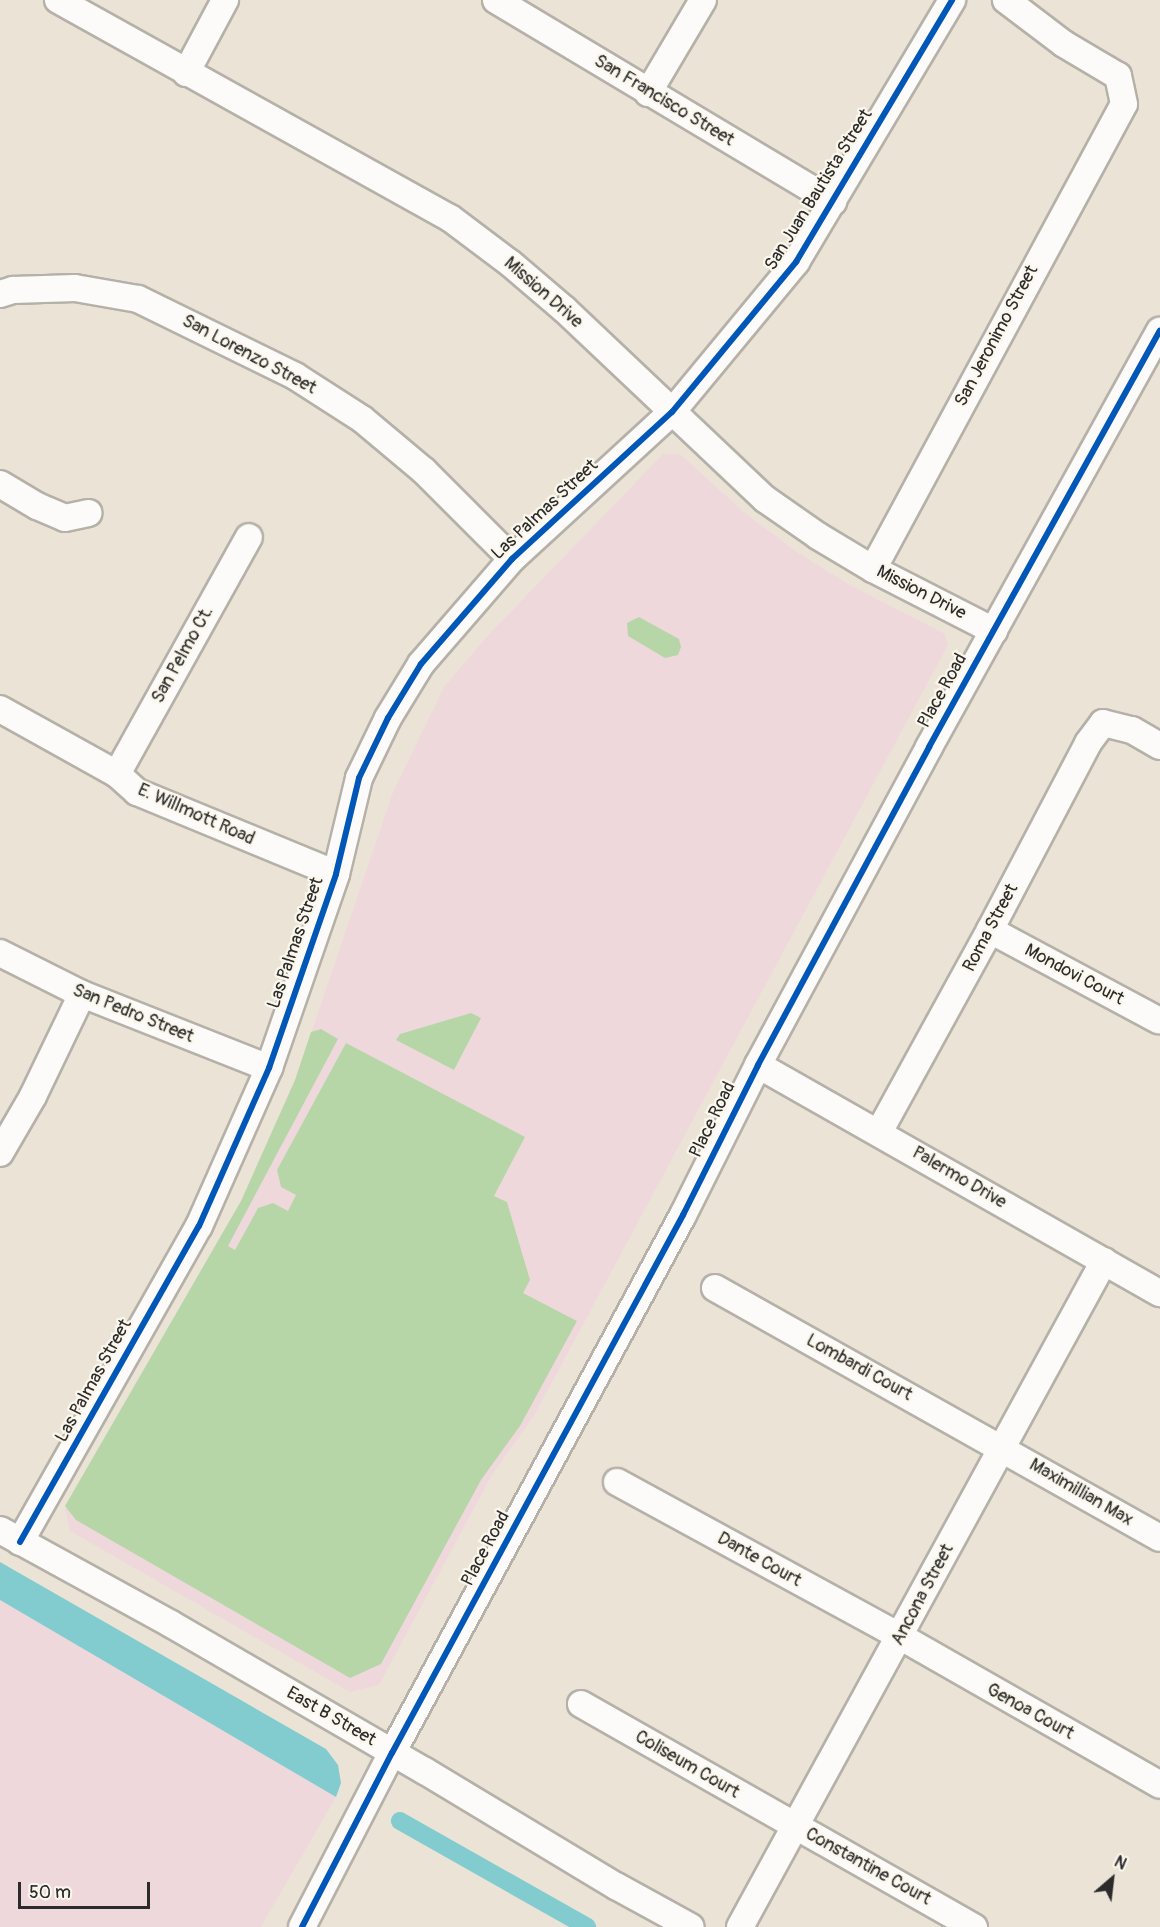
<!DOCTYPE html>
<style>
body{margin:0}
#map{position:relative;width:1160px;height:1927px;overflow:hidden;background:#ebe4d6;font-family:Pangolin,sans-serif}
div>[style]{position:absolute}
.built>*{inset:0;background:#efd8dc}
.green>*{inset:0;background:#b7d6a8}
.water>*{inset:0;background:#82cccf}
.canal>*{height:18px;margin:-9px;padding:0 9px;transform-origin:9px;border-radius:9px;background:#82cccf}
.roads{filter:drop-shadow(2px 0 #b5b1a8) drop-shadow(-2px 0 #b5b1a8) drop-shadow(0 2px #b5b1a8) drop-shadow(0 -2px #b5b1a8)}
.minor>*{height:26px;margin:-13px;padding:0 13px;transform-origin:13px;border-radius:13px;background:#fcfbf9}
.cycleway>*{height:6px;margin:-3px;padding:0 3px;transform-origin:3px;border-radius:3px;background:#0057b8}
span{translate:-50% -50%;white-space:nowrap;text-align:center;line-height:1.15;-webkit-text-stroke:4.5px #fbf7ec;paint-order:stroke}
.street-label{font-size:18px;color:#2b2b2b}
.north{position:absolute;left:1082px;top:1849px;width:60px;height:60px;-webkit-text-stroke:4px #fbf7ec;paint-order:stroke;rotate:28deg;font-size:16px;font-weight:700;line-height:24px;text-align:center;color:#2b2b2b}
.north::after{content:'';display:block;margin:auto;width:21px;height:27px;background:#2b2b2b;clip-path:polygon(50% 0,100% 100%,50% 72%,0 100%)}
.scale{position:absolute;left:18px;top:1882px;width:132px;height:27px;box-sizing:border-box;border:3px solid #2b2b2b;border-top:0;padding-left:8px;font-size:18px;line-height:21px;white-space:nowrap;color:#2b2b2b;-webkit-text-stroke:4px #fbf7ec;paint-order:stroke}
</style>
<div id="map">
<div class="built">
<i style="clip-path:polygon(663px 454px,680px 454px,745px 513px,797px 552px,848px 584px,945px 634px,948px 645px,534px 1416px,492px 1475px,379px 1685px,350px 1692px,70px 1531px,65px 1509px,241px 1201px,263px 1156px,295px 1080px,393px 792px,444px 687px,490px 633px)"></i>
<i style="clip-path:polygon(0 1600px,336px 1797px,261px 1927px,0 1927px)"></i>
</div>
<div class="green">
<i style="clip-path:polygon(639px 617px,679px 639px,681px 647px,678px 655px,665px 658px,628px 636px,627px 623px)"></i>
<i style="clip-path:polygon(471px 1013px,481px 1018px,454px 1070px,396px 1040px,400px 1034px)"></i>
<i style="clip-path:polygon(321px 1029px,338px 1039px,228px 1246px,235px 1250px,258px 1208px,273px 1203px,288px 1211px,296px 1195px,281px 1187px,277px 1170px,346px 1043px,525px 1137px,494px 1196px,507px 1202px,530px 1280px,523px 1293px,577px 1321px,520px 1426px,481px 1480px,381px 1664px,350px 1678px,76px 1520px,65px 1506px,241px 1201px,295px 1080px,311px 1032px)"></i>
</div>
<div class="water">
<i style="clip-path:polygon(0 1562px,326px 1749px,338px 1765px,341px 1783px,336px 1797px,0 1600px)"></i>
</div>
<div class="canal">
<i style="left:400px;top:1821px;width:215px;rotate:29.5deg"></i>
</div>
<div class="roads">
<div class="minor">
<i style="left:58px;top:0;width:449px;rotate:29.1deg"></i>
<i style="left:450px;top:218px;width:75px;rotate:36.9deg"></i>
<i style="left:510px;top:263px;width:72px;rotate:40.5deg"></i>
<i style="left:565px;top:310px;width:275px;rotate:43.4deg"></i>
<i style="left:765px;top:499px;width:65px;rotate:34.9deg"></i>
<i style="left:818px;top:536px;width:64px;rotate:31deg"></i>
<i style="left:873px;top:569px;width:136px;rotate:27.1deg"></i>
<i style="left:496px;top:0;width:393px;rotate:30.9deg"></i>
<i style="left:186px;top:73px;width:83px;rotate:-61.9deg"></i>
<i style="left:648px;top:93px;width:108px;rotate:-59.4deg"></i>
<i style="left:0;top:294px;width:14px;rotate:-17deg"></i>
<i style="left:13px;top:290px;width:62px;rotate:-1.8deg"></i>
<i style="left:75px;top:288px;width:64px;rotate:9.9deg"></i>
<i style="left:138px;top:299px;width:175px;rotate:26.1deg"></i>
<i style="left:295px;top:376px;width:80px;rotate:32.7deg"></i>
<i style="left:362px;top:419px;width:81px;rotate:40deg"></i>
<i style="left:424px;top:471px;width:124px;rotate:45deg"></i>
<i style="left:0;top:484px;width:43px;rotate:30.7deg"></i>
<i style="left:37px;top:506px;width:30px;rotate:23deg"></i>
<i style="left:65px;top:518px;width:24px;rotate:-12deg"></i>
<i style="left:873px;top:569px;width:528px;rotate:-61.64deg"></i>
<i style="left:1124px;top:104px;width:29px;rotate:-102deg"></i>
<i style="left:1118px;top:76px;width:63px;rotate:-149.3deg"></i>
<i style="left:1064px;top:44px;width:73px;rotate:-142.8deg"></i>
<i style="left:0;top:709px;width:134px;rotate:29.1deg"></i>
<i style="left:117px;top:774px;width:27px;rotate:42deg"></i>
<i style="left:137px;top:792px;width:215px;rotate:22.4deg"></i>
<i style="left:117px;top:774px;width:271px;rotate:-60.9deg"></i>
<i style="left:990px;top:930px;width:191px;rotate:28.2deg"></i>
<i style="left:0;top:953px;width:92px;rotate:26.6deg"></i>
<i style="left:82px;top:994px;width:201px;rotate:21.6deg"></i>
<i style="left:758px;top:1065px;width:462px;rotate:29.6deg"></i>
<i style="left:879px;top:1132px;width:230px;rotate:-61.2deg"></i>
<i style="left:990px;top:930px;width:211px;rotate:-62.3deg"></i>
<i style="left:1088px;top:743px;width:25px;rotate:-53deg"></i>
<i style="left:1103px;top:723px;width:30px;rotate:14deg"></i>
<i style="left:1132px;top:730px;width:32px;rotate:30deg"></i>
<i style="left:0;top:1153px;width:66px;rotate:-59.9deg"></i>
<i style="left:33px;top:1096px;width:113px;rotate:-64.3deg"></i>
<i style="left:715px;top:1288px;width:510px;rotate:29.33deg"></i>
<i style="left:617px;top:1482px;width:324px;rotate:28.6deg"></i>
<i style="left:901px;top:1637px;width:298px;rotate:29.7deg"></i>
<i style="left:0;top:1530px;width:195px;rotate:28.8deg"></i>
<i style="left:171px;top:1624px;width:293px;rotate:30.1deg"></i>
<i style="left:425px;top:1771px;width:223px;rotate:31.1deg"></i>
<i style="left:616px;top:1886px;width:85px;rotate:28.7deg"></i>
<i style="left:20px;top:1542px;width:363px;rotate:-60.5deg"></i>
<i style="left:199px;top:1226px;width:173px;rotate:-66.1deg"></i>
<i style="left:269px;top:1068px;width:205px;rotate:-70.9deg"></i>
<i style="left:336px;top:874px;width:99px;rotate:-76.5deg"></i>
<i style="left:359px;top:778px;width:67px;rotate:-64.2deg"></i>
<i style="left:388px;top:718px;width:63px;rotate:-58.6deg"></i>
<i style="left:421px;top:664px;width:139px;rotate:-49.1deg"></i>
<i style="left:512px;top:559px;width:217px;rotate:-42.6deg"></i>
<i style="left:672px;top:412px;width:195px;rotate:-50.4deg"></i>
<i style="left:796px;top:262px;width:305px;rotate:-59.2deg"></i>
<i style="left:581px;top:1704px;width:452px;rotate:29.6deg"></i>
<i style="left:302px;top:1927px;width:196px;rotate:-62.7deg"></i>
<i style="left:392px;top:1753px;width:612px;rotate:-61.59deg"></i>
<i style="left:683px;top:1215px;width:168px;rotate:-63.4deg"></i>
<i style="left:758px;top:1065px;width:361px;rotate:-61.7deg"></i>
<i style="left:929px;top:747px;width:476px;rotate:-61deg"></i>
<i style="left:740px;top:1927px;width:759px;rotate:-61.34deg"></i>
</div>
</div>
<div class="cycleway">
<i style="left:20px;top:1542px;width:363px;rotate:-60.5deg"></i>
<i style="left:199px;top:1226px;width:173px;rotate:-66.1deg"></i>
<i style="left:269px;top:1068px;width:205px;rotate:-70.9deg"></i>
<i style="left:336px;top:874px;width:99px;rotate:-76.5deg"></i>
<i style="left:359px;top:778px;width:67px;rotate:-64.2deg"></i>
<i style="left:388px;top:718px;width:63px;rotate:-58.6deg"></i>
<i style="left:421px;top:664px;width:139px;rotate:-49.1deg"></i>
<i style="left:512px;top:559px;width:217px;rotate:-42.6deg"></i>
<i style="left:672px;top:412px;width:195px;rotate:-50.4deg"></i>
<i style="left:796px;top:262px;width:305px;rotate:-59.2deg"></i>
<i style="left:302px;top:1927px;width:196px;rotate:-62.7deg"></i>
<i style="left:392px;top:1753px;width:612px;rotate:-61.59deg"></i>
<i style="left:683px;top:1215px;width:168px;rotate:-63.4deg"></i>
<i style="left:758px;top:1065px;width:361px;rotate:-61.7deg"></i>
<i style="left:929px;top:747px;width:476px;rotate:-61deg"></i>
</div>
<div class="street-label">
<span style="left:664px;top:101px;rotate:31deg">San Francisco Street</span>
<span style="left:819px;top:190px;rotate:-58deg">San Juan Bautista Street</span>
<span style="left:543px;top:293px;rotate:41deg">Mission Drive</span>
<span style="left:997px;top:336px;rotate:-62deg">San Jeronimo Street</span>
<span style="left:249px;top:355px;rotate:28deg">San Lorenzo Street</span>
<span style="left:545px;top:510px;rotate:-43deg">Las Palmas Street</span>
<span style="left:921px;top:593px;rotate:27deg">Mission Drive</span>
<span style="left:183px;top:655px;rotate:-61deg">San Pelmo Ct.</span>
<span style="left:943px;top:691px;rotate:-61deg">Place Road</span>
<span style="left:196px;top:815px;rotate:24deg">E. Willmott Road</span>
<span style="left:991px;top:928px;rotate:-62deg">Roma Street</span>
<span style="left:296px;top:943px;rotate:-71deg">Las Palmas Street</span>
<span style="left:1074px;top:975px;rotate:28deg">Mondovi Court</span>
<span style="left:133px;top:1014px;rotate:22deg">San Pedro Street</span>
<span style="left:713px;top:1120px;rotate:-64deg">Place Road</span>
<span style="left:959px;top:1178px;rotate:30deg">Palermo Drive</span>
<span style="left:859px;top:1368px;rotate:29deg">Lombardi Court</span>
<span style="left:94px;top:1381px;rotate:-61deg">Las Palmas Street</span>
<span style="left:1081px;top:1493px;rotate:30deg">Maximillian Max</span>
<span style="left:486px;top:1549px;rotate:-62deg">Place Road</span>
<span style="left:759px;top:1560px;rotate:29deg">Dante Court</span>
<span style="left:923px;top:1595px;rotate:-62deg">Ancona Street</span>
<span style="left:1030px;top:1712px;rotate:29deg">Genoa Court</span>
<span style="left:331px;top:1717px;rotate:30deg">East B Street</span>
<span style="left:687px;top:1765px;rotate:30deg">Coliseum Court</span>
<span style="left:868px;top:1867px;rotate:29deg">Constantine Court</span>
</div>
<div class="north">N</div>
<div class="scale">50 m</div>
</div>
